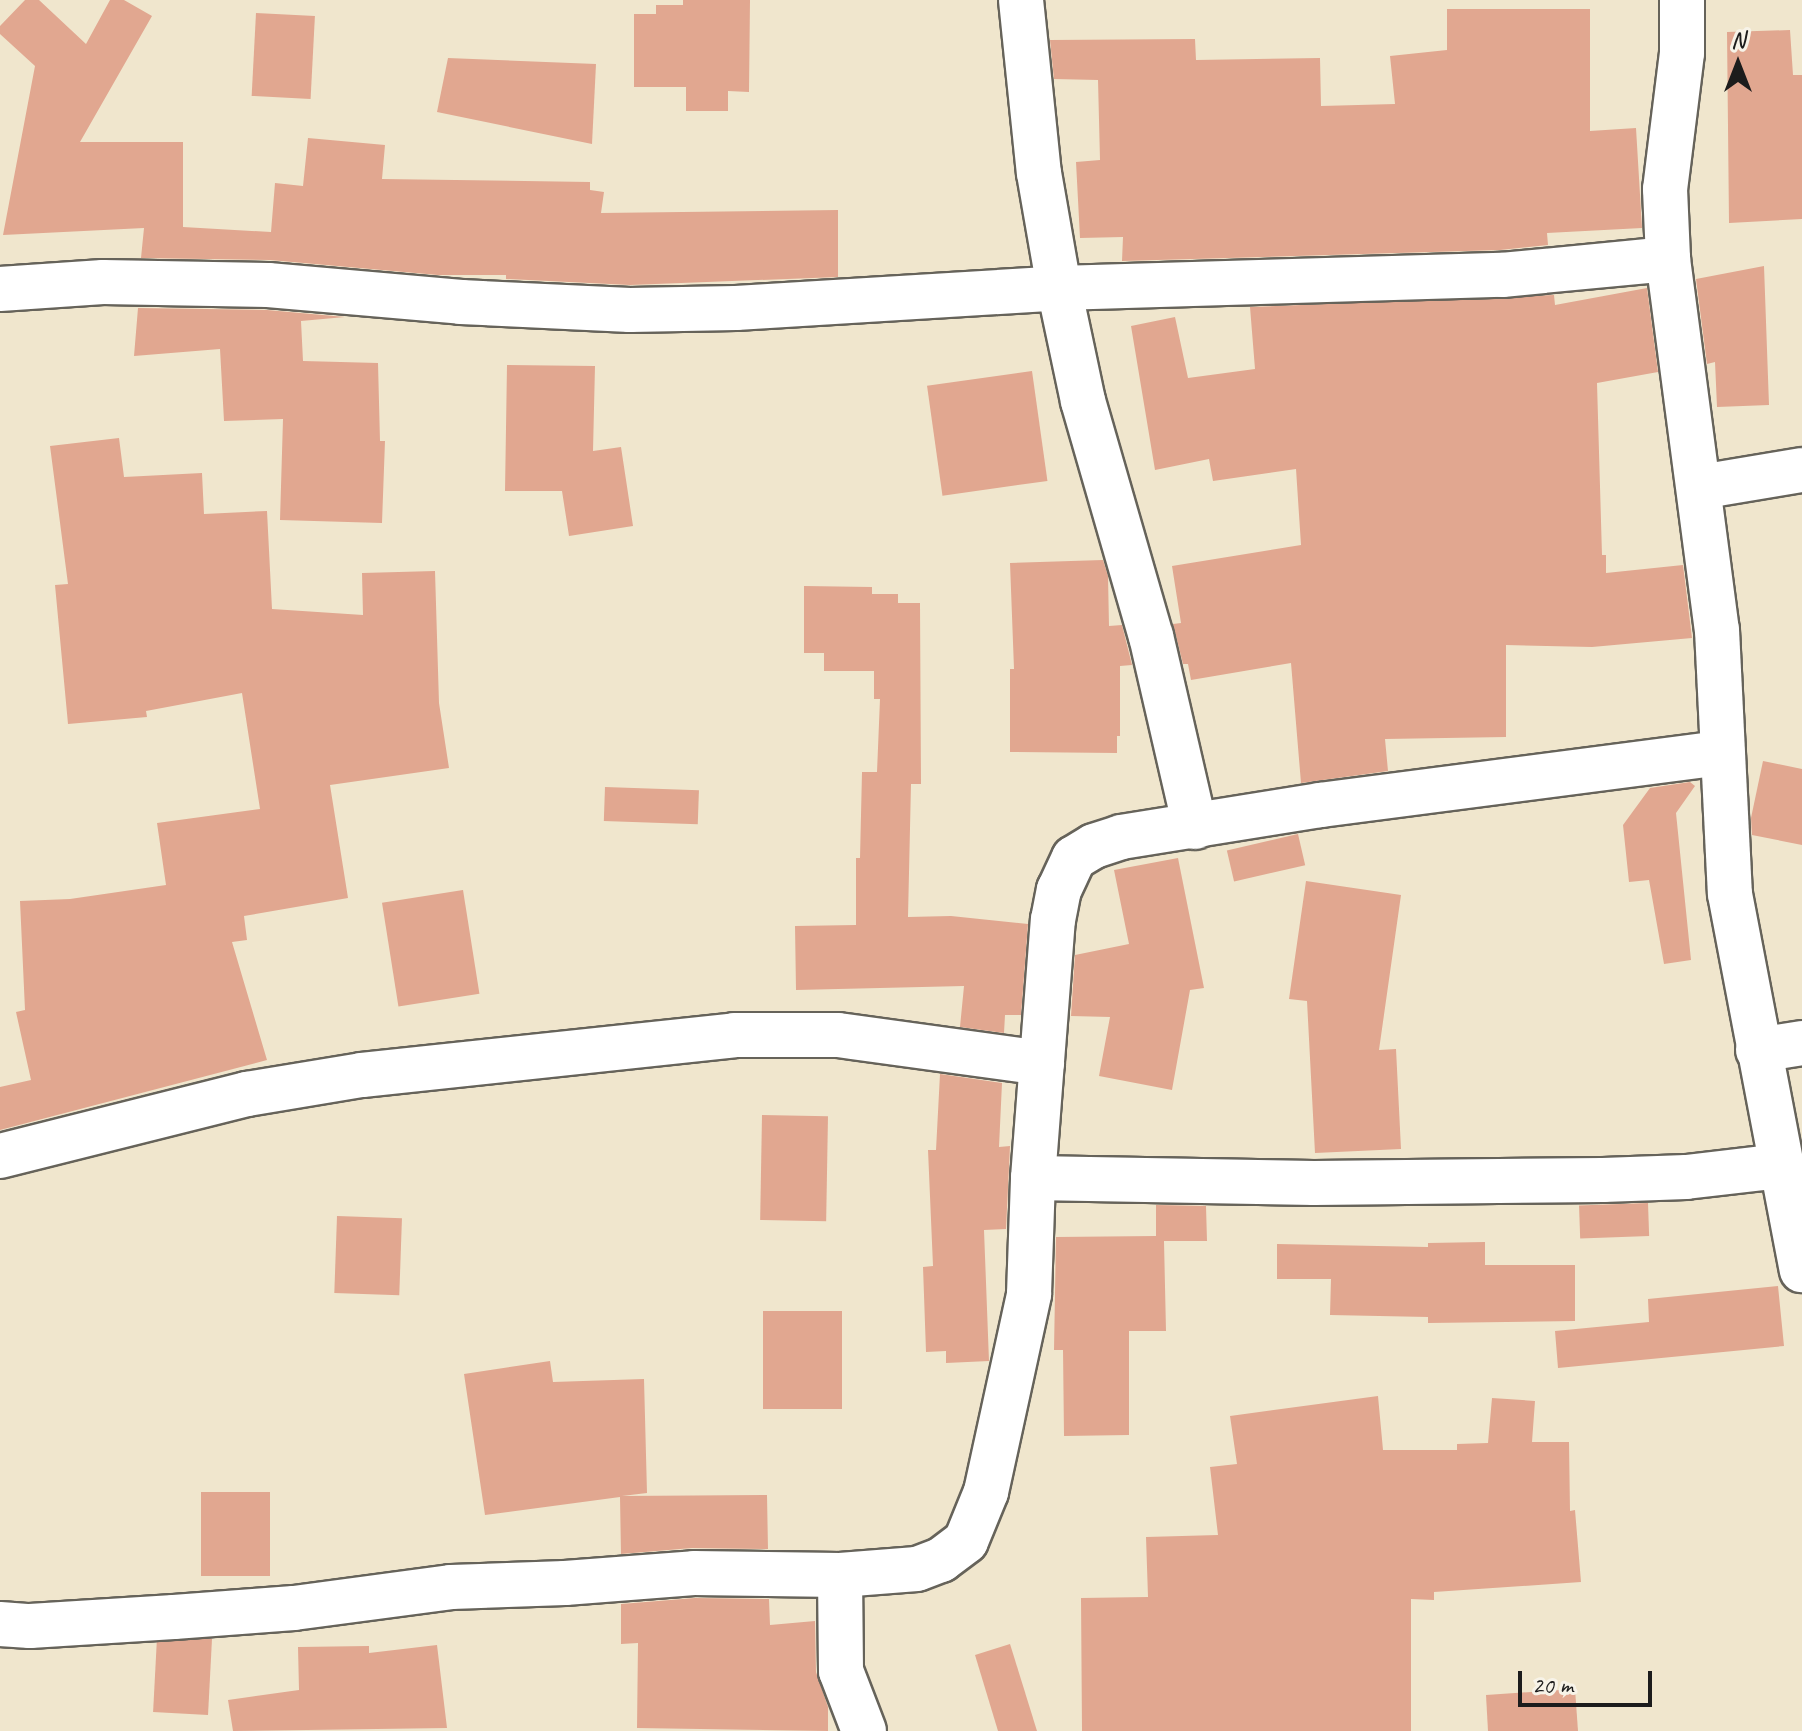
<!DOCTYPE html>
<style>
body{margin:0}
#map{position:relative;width:1802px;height:1731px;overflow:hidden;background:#f0e6cd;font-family:Caveat,sans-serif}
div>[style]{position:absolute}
.building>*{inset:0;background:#e1a790;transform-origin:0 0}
.roads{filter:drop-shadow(2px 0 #66635a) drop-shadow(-2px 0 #66635a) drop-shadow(0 2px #66635a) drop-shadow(0 -2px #66635a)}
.minor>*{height:44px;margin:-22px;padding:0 22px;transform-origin:22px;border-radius:22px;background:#fff}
span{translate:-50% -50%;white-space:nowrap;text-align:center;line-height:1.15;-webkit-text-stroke:8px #f7f3e8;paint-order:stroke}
.north{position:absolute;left:1698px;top:24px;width:80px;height:80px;-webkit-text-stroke:6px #f7f3e8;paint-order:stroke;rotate:0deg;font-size:22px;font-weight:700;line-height:32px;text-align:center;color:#1c1c1c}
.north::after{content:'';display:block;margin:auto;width:28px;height:36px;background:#1c1c1c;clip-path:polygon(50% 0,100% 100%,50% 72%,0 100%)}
.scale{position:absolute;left:1518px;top:1671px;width:134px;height:36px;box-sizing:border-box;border:4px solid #1c1c1c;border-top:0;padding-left:10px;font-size:24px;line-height:28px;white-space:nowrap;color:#1c1c1c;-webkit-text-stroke:6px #f7f3e8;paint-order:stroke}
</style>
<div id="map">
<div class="building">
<i style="clip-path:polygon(25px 0,39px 0,86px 44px,110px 0,124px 0,152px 16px,80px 142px,183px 142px,183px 227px,271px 232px,275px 183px,303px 186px,308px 138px,385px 145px,382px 179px,590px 182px,590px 190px,604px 192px,601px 213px,838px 210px,838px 277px,630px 285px,506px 279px,506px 275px,438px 275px,270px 260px,141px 258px,144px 228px,3px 235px,35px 66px,0 34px,0 26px)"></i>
<i style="clip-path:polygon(683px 0,750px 0,749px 92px,728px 91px,728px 111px,686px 111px,686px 87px,634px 87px,634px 14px,656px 14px,656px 5px,683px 5px)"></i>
<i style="clip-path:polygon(1447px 9px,1590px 9px,1590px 131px,1636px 128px,1642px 228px,1547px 233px,1548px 245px,1500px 250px,1122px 261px,1123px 237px,1080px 238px,1076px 162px,1100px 160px,1098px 80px,1054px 79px,1050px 40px,1195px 39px,1196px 60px,1320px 58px,1321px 106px,1395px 104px,1390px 56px,1447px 50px)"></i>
<i style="left:256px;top:13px;width:59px;height:83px;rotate:3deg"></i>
<i style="clip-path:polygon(1790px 30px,1793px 75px,1802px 75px,1802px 219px,1729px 223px,1727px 32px)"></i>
<i style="clip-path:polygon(448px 58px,596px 64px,592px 144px,437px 112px)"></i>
<i style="clip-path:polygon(1764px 266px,1769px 405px,1717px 407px,1715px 362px,1707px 364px,1696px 279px)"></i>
<i style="clip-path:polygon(1647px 288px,1658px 372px,1597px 383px,1602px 555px,1606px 555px,1606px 573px,1683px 565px,1692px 638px,1592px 647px,1506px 645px,1506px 737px,1385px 739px,1388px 771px,1301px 783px,1291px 663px,1191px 680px,1188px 664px,1183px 664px,1173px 624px,1181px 623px,1172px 566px,1301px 545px,1296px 469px,1213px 481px,1209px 459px,1155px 470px,1131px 326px,1175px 317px,1188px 378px,1255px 369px,1250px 307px,1554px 295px,1555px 305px)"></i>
<i style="clip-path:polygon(138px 308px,267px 310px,345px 317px,301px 321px,303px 361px,378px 363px,380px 441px,385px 441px,382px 523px,280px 520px,283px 419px,224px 421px,220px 349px,134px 356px)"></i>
<i style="clip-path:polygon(507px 365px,595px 366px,593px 451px,621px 447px,633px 526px,569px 536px,562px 491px,505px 491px)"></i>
<i style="left:1032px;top:371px;width:111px;height:106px;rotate:82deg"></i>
<i style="clip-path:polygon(119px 438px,124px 477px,202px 473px,204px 514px,267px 511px,272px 609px,363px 615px,362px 573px,435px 571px,439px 703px,449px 768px,330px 785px,348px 898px,244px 916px,247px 940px,232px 942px,267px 1060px,0 1130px,0 1087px,31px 1080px,16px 1012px,25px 1010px,20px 901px,70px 899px,166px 885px,157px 823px,260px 809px,242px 693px,146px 711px,147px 717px,68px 724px,55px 585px,68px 584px,50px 446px)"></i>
<i style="clip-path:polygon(1103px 560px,1108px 576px,1109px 626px,1122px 625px,1132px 665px,1120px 666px,1120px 736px,1117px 736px,1117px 753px,1010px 752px,1010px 669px,1014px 669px,1010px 563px)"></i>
<i style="clip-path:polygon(804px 586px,872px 587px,872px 594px,898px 594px,898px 603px,920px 603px,921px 784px,911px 784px,908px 917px,951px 916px,1028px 924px,1021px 1015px,1005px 1015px,1004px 1033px,960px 1027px,964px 986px,796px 990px,795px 926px,856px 925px,856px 858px,860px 858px,862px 772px,877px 772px,880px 699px,874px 699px,874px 671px,824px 671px,824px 653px,804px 653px)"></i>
<i style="clip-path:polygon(1763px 761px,1802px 769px,1802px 845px,1752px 835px,1751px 818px)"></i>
<i style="clip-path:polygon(1690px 782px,1695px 786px,1676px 813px,1691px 960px,1664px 964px,1649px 880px,1629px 882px,1623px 825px,1650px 788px)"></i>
<i style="left:605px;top:787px;width:94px;height:34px;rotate:2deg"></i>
<i style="left:1298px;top:834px;width:32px;height:73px;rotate:77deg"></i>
<i style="clip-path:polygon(1178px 858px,1204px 988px,1190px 990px,1172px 1090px,1099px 1076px,1110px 1017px,1071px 1016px,1075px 955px,1129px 944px,1114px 870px)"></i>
<i style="clip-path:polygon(1306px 881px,1401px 895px,1379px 1050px,1396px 1049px,1401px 1149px,1315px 1153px,1307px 1001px,1289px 999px)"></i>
<i style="left:463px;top:890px;width:105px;height:82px;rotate:81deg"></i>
<i style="clip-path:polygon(940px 1074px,1002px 1083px,999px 1147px,1010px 1146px,1006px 1229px,984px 1230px,989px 1361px,946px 1363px,946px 1351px,926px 1352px,923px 1267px,933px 1266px,928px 1150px,936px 1150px)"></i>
<i style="left:762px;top:1115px;width:66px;height:105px;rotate:1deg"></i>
<i style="left:1648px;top:1203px;width:33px;height:69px;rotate:88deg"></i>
<i style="clip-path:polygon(1156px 1205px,1206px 1206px,1207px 1241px,1164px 1241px,1166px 1331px,1129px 1331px,1129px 1435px,1064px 1436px,1063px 1350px,1054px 1350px,1056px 1237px,1156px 1236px)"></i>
<i style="left:337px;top:1216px;width:65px;height:77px;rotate:2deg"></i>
<i style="clip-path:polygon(1485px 1242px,1485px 1265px,1575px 1265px,1575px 1321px,1428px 1323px,1428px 1317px,1330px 1315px,1331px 1279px,1277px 1279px,1277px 1244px,1428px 1247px,1428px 1243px)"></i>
<i style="clip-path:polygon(1778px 1286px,1784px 1346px,1558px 1368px,1555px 1331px,1649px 1322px,1648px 1299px)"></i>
<i style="left:763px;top:1311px;width:79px;height:98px"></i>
<i style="clip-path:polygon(550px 1361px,553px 1382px,644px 1379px,647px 1493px,622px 1496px,767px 1495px,768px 1549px,692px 1548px,621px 1554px,620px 1497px,485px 1515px,464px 1374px)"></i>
<i style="clip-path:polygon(1378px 1396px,1383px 1450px,1457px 1450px,1457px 1444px,1488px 1443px,1492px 1398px,1535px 1401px,1532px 1442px,1569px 1442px,1570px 1511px,1575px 1510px,1581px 1582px,1434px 1592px,1434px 1600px,1411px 1599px,1411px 1731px,1082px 1731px,1081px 1598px,1148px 1597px,1146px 1537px,1218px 1535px,1210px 1467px,1237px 1464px,1230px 1416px)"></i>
<i style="left:201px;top:1492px;width:69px;height:84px"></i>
<i style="clip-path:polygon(695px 1598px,769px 1599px,770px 1625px,815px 1621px,816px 1672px,828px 1707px,828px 1731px,637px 1728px,638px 1643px,621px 1644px,621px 1604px)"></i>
<i style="left:212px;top:1639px;width:76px;height:55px;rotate:93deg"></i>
<i style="clip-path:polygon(1010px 1644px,1037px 1731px,998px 1731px,975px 1655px)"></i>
<i style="clip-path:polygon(437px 1645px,447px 1728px,233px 1731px,228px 1700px,299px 1690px,298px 1647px,369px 1646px,369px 1653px)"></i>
<i style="clip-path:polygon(1575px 1689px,1578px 1731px,1488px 1731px,1486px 1695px)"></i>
</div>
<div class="roads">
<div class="minor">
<i style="left:1021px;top:0;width:174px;rotate:84.1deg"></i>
<i style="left:1039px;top:173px;width:117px;rotate:80.1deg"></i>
<i style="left:1059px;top:288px;width:116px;rotate:78deg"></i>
<i style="left:1083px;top:401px;width:245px;rotate:73.9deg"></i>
<i style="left:1151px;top:636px;width:196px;rotate:77deg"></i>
<i style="left:1682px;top:0;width:53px;rotate:90deg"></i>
<i style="left:1682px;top:53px;width:137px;rotate:97.1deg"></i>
<i style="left:1665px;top:189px;width:70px;rotate:87.5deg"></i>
<i style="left:1668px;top:259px;width:374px;rotate:82.5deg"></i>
<i style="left:1717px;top:630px;width:264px;rotate:87.2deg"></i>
<i style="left:1730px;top:894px;width:383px;rotate:79.2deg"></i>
<i style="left:0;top:289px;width:103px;rotate:-3.9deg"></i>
<i style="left:103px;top:282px;width:165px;rotate:1deg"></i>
<i style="left:268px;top:285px;width:194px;rotate:5deg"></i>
<i style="left:461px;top:302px;width:169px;rotate:2.7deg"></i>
<i style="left:630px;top:310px;width:106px;rotate:-1.1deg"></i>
<i style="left:736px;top:308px;width:324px;rotate:-3.5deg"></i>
<i style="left:1059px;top:288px;width:443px;rotate:-1.7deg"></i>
<i style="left:1502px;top:275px;width:167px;rotate:-5.5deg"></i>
<i style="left:1700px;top:487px;width:103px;rotate:-9.5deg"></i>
<i style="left:1758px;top:1050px;width:45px;rotate:-9deg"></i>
<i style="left:0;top:1156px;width:255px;rotate:-14.1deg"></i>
<i style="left:247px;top:1094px;width:117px;rotate:-9.4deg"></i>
<i style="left:362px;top:1075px;width:374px;rotate:-6.1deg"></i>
<i style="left:734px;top:1035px;width:104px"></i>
<i style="left:838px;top:1035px;width:206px;rotate:7.8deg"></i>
<i style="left:1033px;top:1178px;width:281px;rotate:1deg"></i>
<i style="left:1314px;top:1183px;width:289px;rotate:-0.6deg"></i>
<i style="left:1603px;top:1180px;width:83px;rotate:-2.1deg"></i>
<i style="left:1686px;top:1177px;width:96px;rotate:-6.6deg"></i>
<i style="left:840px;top:1575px;width:96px;rotate:89.4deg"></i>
<i style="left:841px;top:1671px;width:64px;rotate:69deg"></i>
<i style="left:0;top:1624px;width:30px;rotate:4deg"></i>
<i style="left:30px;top:1626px;width:144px;rotate:-3.6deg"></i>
<i style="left:174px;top:1617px;width:120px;rotate:-4.3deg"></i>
<i style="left:294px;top:1608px;width:158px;rotate:-7.6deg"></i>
<i style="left:451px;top:1587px;width:114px;rotate:-2deg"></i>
<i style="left:565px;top:1583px;width:129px;rotate:-4.4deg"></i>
<i style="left:694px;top:1573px;width:146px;rotate:0.8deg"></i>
<i style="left:840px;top:1575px;width:77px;rotate:-4.5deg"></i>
<i style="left:917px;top:1569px;width:26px;rotate:-21deg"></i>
<i style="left:941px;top:1560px;width:31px;rotate:-37deg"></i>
<i style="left:966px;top:1541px;width:53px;rotate:-67.8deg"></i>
<i style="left:986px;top:1492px;width:203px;rotate:-77.7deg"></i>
<i style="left:1029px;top:1294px;width:116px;rotate:-88deg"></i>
<i style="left:1033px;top:1178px;width:259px;rotate:-85.6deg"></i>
<i style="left:1053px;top:920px;width:31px;rotate:-79deg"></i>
<i style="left:1059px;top:890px;width:35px;rotate:-65deg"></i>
<i style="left:1074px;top:858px;width:23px;rotate:-31deg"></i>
<i style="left:1094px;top:846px;width:28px;rotate:-18deg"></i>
<i style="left:1121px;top:837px;width:202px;rotate:-9.1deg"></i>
<i style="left:1320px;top:805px;width:406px;rotate:-7.4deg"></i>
</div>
</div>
<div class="north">N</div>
<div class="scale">20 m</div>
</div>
